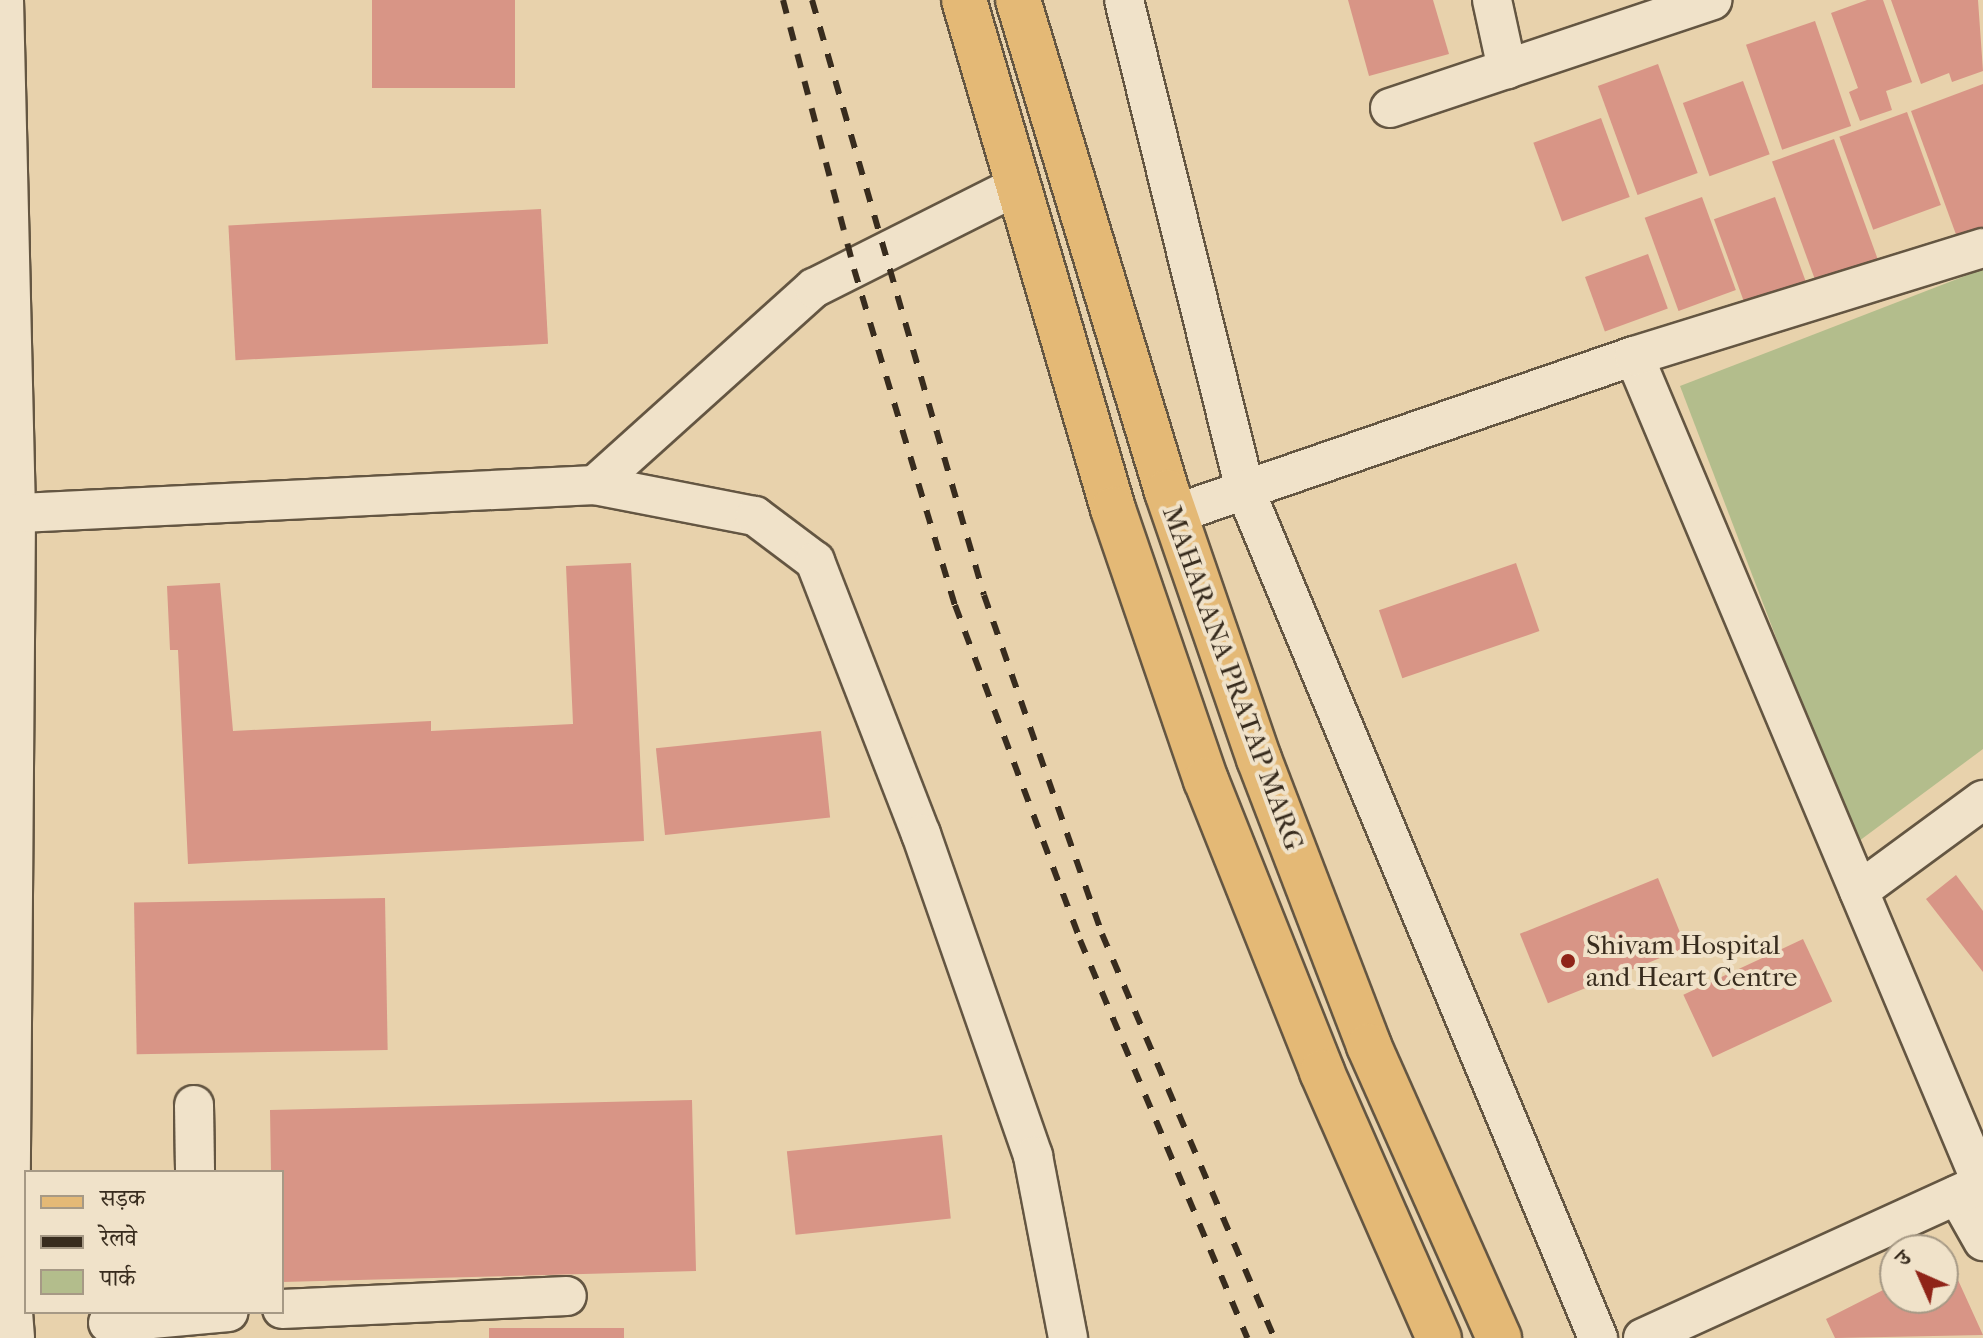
<!DOCTYPE html>
<meta charset="utf-8">
<style>
body{margin:0}
#map{position:relative;width:1983px;height:1338px;overflow:hidden;background:#e8d2ac;font-family:"IM FELL French Canon","Noto Serif Devanagari",serif}
div>[style]{position:absolute}
.green>*{inset:0;background:#b3bd8c}
.building>*{inset:0;background:#d89586;transform-origin:0 0}
.roads{filter:drop-shadow(2px 0 #645642) drop-shadow(-2px 0 #645642) drop-shadow(0 2px #645642) drop-shadow(0 -2px #645642)}
.minor>*{height:38px;margin:-19px;padding:0 19px;transform-origin:19px;border-radius:19px;background:#f0e2c9}
.major>*{height:44px;margin:-22px;padding:0 22px;transform-origin:22px;border-radius:22px;background:#e4b976}
.rail>*{height:6px;margin-top:-3px;transform-origin:0;background:repeating-linear-gradient(90deg,#382c1e 0 14px,transparent 0 28px)}
.dots>*{width:22px;height:22px;translate:-50% -50%;box-sizing:border-box;border:4px solid #f0e2c9;border-radius:50%}
span{translate:-50% -50%;white-space:nowrap;text-align:center;line-height:1.15;-webkit-text-stroke:8px #f0e2c9;paint-order:stroke}
.street-label{font-size:28px;color:#382c1e}
.poi-label{font-size:28px;color:#382c1e}
.left{translate:0 -50%;text-align:left}
.legend{position:absolute;left:24px;top:1170px;width:260px;height:144px;box-sizing:border-box;background:#f0e2c9;border:2px solid #a69985;margin:0;padding:10px 14px;list-style:none;font-size:24px;color:#382c1e}
.legend li{display:flex;align-items:center;gap:16px;height:40px}
.legend b{width:40px;border:2px solid #a69985}
.north{position:absolute;left:1879px;top:1234px;width:80px;height:80px;box-sizing:border-box;background:#f0e2c9;border:2px solid #a69985;border-radius:50%;rotate:315deg;font-size:22px;font-weight:700;line-height:32px;text-align:center;color:#382c1e}
.north::after{content:'';display:block;margin:auto;width:28px;height:36px;background:#8f2418;clip-path:polygon(50% 0,100% 100%,50% 72%,0 100%)}
</style>
<div id="map">
<div class="green">
<i style="clip-path:polygon(1983px 269px,1983px 749px,1855px 844px,1680px 386px)"></i>
</div>
<div class="building">
<i style="left:372px;top:0;width:143px;height:88px"></i>
<i style="clip-path:polygon(1348px 0,1433px 0,1449px 54px,1369px 76px)"></i>
<i style="clip-path:polygon(1867px 0,1883px 0,1912px 82px,1886px 91px,1892px 110px,1860px 121px,1849px 92px,1858px 88px,1831px 13px)"></i>
<i style="clip-path:polygon(1891px 0,1978px 0,1983px 71px,1952px 82px,1949px 73px,1921px 84px)"></i>
<i style="left:1815px;top:21px;width:111px;height:73px;rotate:71deg"></i>
<i style="left:1658px;top:64px;width:116px;height:64px;rotate:70deg"></i>
<i style="left:1743px;top:81px;width:78px;height:64px;rotate:70deg"></i>
<i style="clip-path:polygon(1983px 84px,1983px 231px,1958px 240px,1911px 111px)"></i>
<i style="left:1907px;top:112px;width:99px;height:72px;rotate:70deg"></i>
<i style="left:1601px;top:118px;width:84px;height:72px;rotate:70deg"></i>
<i style="left:1834px;top:139px;width:128px;height:66px;rotate:70deg"></i>
<i style="left:1702px;top:197px;width:99px;height:61px;rotate:70deg"></i>
<i style="left:1775px;top:197px;width:91px;height:65px;rotate:70deg"></i>
<i style="left:541px;top:209px;width:135px;height:313px;rotate:87deg"></i>
<i style="left:1648px;top:254px;width:58px;height:67px;rotate:70deg"></i>
<i style="clip-path:polygon(631px 563px,644px 841px,188px 864px,178px 650px,170px 650px,167px 586px,220px 583px,233px 731px,431px 721px,431px 731px,573px 724px,566px 566px)"></i>
<i style="left:1516px;top:563px;width:72px;height:145px;rotate:71deg"></i>
<i style="left:821px;top:731px;width:87px;height:166px;rotate:84deg"></i>
<i style="clip-path:polygon(1956px 875px,1983px 911px,1983px 972px,1926px 899px)"></i>
<i style="left:1658px;top:878px;width:75px;height:149px;rotate:68deg"></i>
<i style="left:385px;top:898px;width:152px;height:251px;rotate:89deg"></i>
<i style="left:1803px;top:939px;width:69px;height:132px;rotate:65deg"></i>
<i style="clip-path:polygon(692px 1100px,696px 1271px,282px 1282px,282px 1172px,271px 1172px,270px 1110px)"></i>
<i style="left:942px;top:1135px;width:84px;height:156px;rotate:84deg"></i>
<i style="clip-path:polygon(1948px 1258px,1983px 1335px,1835px 1338px,1826px 1319px,1895px 1284px,1895px 1298px,1943px 1298px,1943px 1261px)"></i>
<i style="left:489px;top:1328px;width:135px;height:10px"></i>
</div>
<div class="roads">
<div class="minor">
<i style="left:4px;top:0;width:514px;rotate:88.66deg"></i>
<i style="left:16px;top:514px;width:760px;rotate:90.45deg"></i>
<i style="left:10px;top:1274px;width:64px;rotate:85.5deg"></i>
<i style="left:1124px;top:0;width:505px;rotate:76.13deg"></i>
<i style="left:1245px;top:490px;width:919px;rotate:67.4deg"></i>
<i style="left:1492px;top:0;width:71px;rotate:77.7deg"></i>
<i style="left:1390px;top:108px;width:340px;rotate:-18.5deg"></i>
<i style="left:1634px;top:356px;width:898px;rotate:67.2deg"></i>
<i style="left:595px;top:485px;width:295px;rotate:-42deg"></i>
<i style="left:814px;top:288px;width:229px;rotate:-26.7deg"></i>
<i style="left:0;top:514px;width:596px;rotate:-2.79deg"></i>
<i style="left:595px;top:485px;width:163px;rotate:11deg"></i>
<i style="left:755px;top:516px;width:75px;rotate:36.9deg"></i>
<i style="left:815px;top:561px;width:293px;rotate:68.8deg"></i>
<i style="left:921px;top:834px;width:341px;rotate:70.8deg"></i>
<i style="left:1033px;top:1156px;width:185px;rotate:79.1deg"></i>
<i style="left:1175px;top:514px;width:485px;rotate:-19deg"></i>
<i style="left:1634px;top:356px;width:365px;rotate:-17.2deg"></i>
<i style="left:1859px;top:891px;width:154px;rotate:-36.3deg"></i>
<i style="left:194px;top:1105px;width:67px;rotate:89.1deg"></i>
<i style="left:1957px;top:1195px;width:53px;rotate:60.5deg"></i>
<i style="left:282px;top:1309px;width:285px;rotate:-2.6deg"></i>
<i style="left:108px;top:1323px;width:121px;rotate:-5.2deg"></i>
<i style="left:1643px;top:1338px;width:374px;rotate:-24.5deg"></i>
</div>
<div class="major">
<i style="left:964px;top:0;width:530px;rotate:73.68deg"></i>
<i style="left:1113px;top:509px;width:287px;rotate:71.1deg"></i>
<i style="left:1206px;top:780px;width:314px;rotate:68.3deg"></i>
<i style="left:1322px;top:1072px;width:291px;rotate:66.3deg"></i>
<i style="left:1018px;top:0;width:514px;rotate:73.15deg"></i>
<i style="left:1167px;top:492px;width:282px;rotate:71deg"></i>
<i style="left:1259px;top:759px;width:307px;rotate:69deg"></i>
<i style="left:1369px;top:1046px;width:320px;rotate:66deg"></i>
</div>
</div>
<div class="rail">
<i style="left:783px;top:0;width:278px;rotate:75.2deg"></i>
<i style="left:854px;top:269px;width:351px;rotate:73.3deg"></i>
<i style="left:955px;top:605px;width:358px;rotate:69.5deg"></i>
<i style="left:1080px;top:940px;width:432px;rotate:67.2deg"></i>
<i style="left:812px;top:0;width:619px;rotate:73.88deg"></i>
<i style="left:984px;top:595px;width:359px;rotate:70.8deg"></i>
<i style="left:1102px;top:934px;width:439px;rotate:66.9deg"></i>
</div>
<div class="dots">
<i style="left:1568px;top:961px;background:#8f2418"></i>
</div>
<div class="street-label">
<span style="left:1233px;top:678px;rotate:70deg">MAHARANA PRATAP MARG</span>
</div>
<div class="poi-label">
<span class="left" style="left:1586px;top:961px">Shivam Hospital<br>and Heart Centre</span>
</div>
<ul class="legend">
<li><b style="height:10px;background:#e4b976"></b>सड़क</li>
<li><b style="height:10px;background:#382c1e"></b>रेलवे</li>
<li><b style="height:22px;background:#b3bd8c"></b>पार्क</li>
</ul>
<div class="north">उ</div>
</div>
